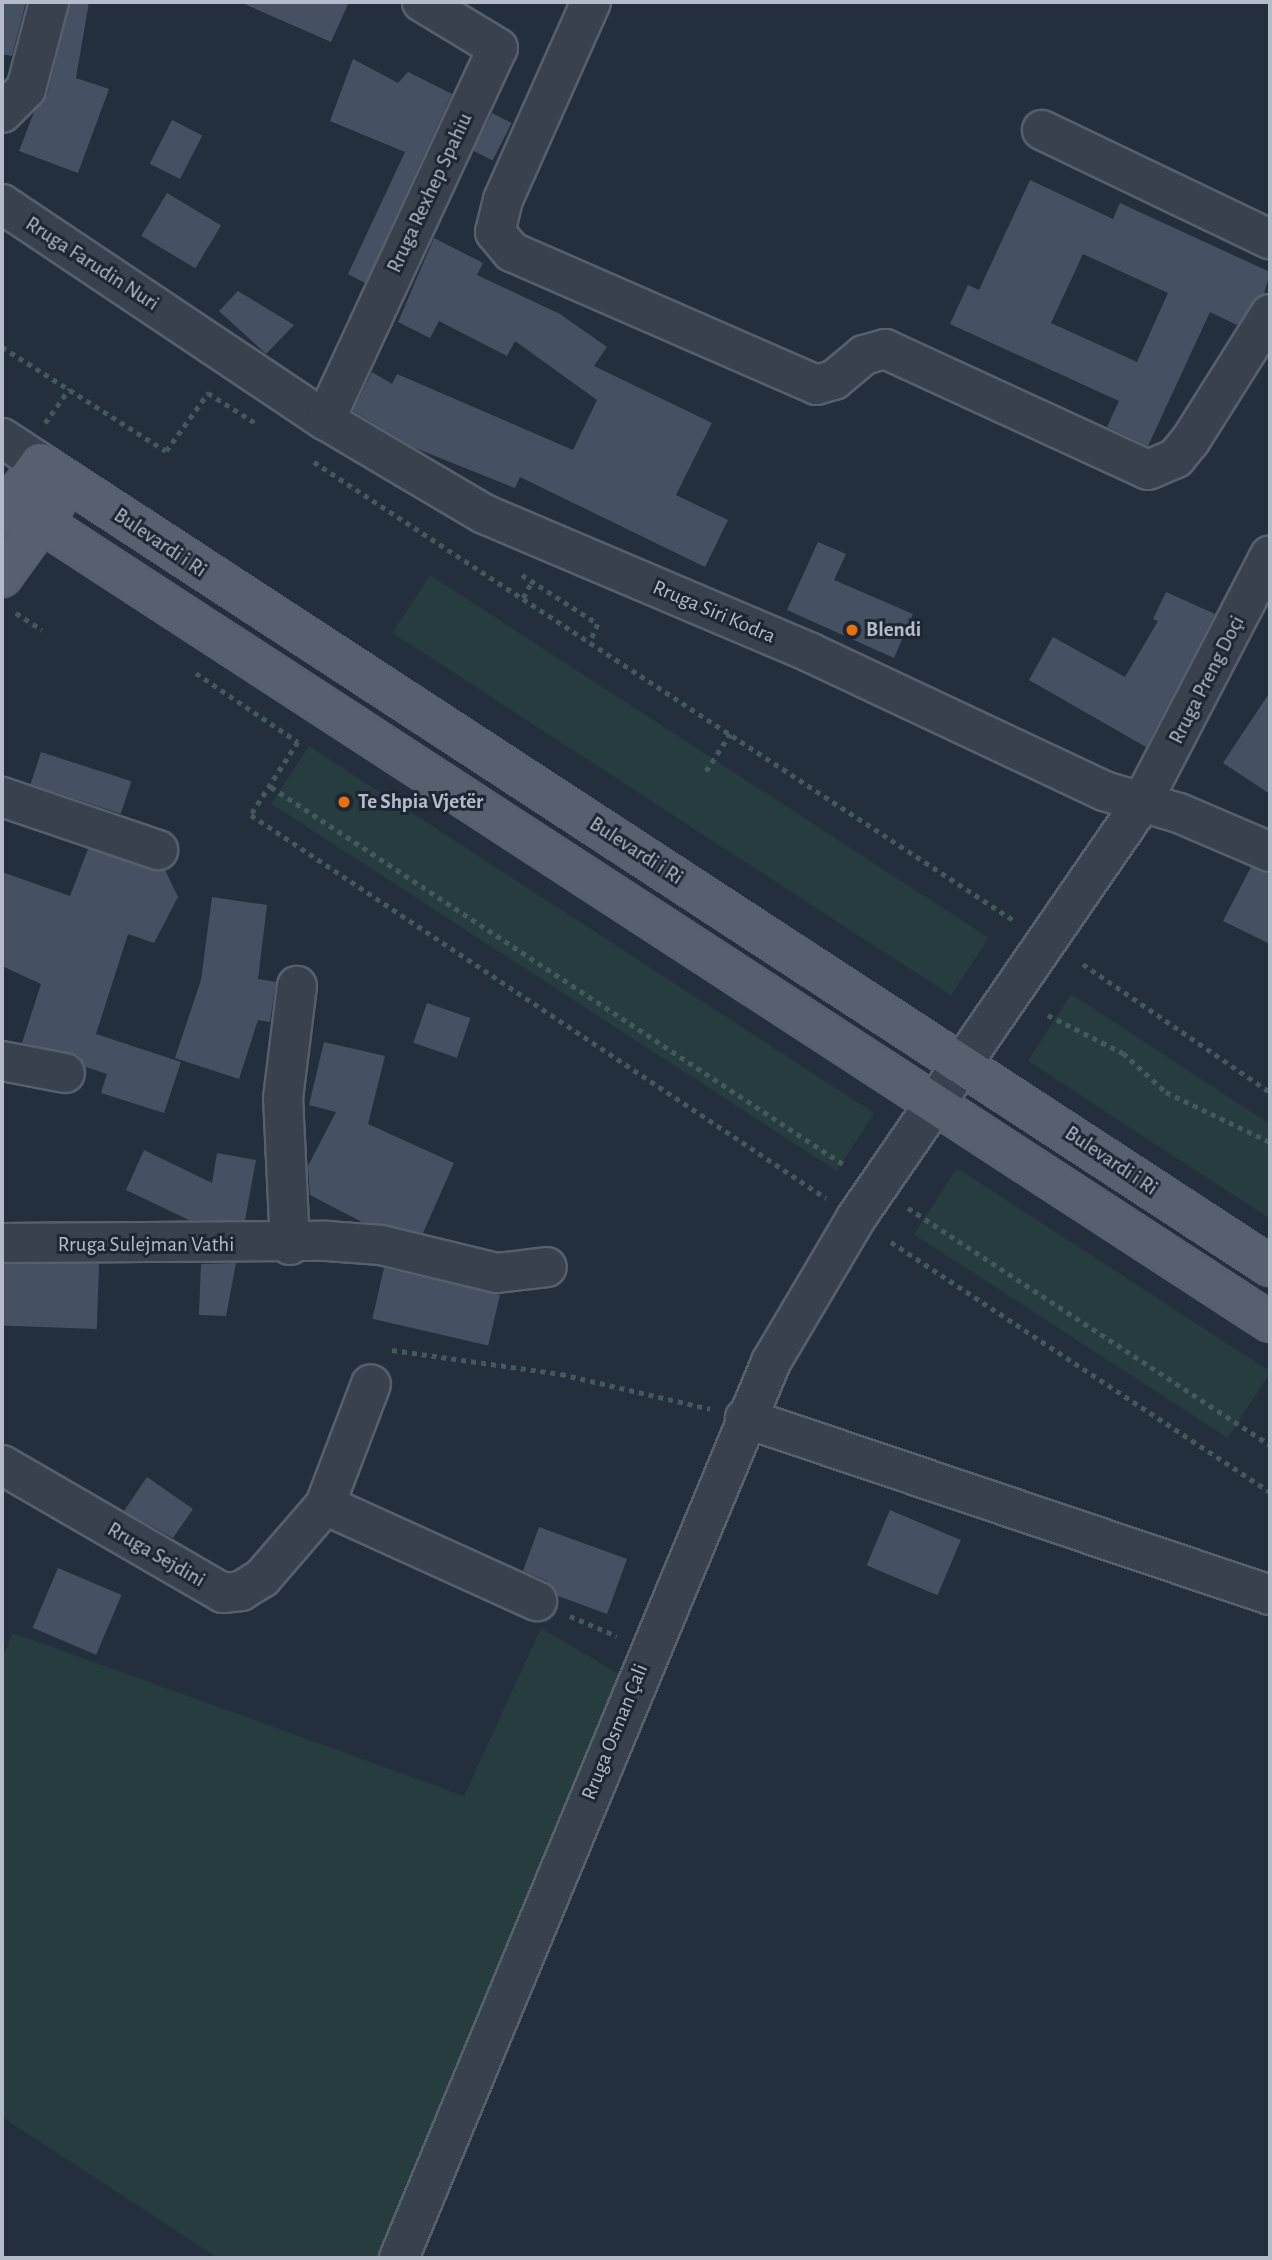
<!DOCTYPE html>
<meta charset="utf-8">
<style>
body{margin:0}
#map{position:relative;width:1272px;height:2260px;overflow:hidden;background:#242f3e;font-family:"Alegreya Sans",sans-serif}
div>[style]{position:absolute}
.green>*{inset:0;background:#263c3f;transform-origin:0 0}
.building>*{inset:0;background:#455162;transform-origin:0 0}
.path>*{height:4.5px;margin-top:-2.25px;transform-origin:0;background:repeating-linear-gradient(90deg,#44595c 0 5px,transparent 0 10px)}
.roads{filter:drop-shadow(2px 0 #565f6c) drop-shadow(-2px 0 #565f6c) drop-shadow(0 2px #565f6c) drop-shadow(0 -2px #565f6c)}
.minor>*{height:38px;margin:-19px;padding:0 19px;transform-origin:19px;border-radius:19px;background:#38414e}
.major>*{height:38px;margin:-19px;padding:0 19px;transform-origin:19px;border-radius:19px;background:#56606e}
.dots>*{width:19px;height:19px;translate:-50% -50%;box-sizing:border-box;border:4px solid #1d2633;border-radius:50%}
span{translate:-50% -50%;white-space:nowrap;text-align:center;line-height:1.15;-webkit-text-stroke:6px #1d2633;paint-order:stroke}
.street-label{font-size:21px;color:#b4bcc9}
.poi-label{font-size:21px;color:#b4bcc9;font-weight:700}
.left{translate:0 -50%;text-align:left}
.frame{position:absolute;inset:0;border:4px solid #b4bcc9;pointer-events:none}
</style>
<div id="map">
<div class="green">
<i style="left:430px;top:575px;width:666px;height:69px;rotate:33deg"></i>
<i style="left:309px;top:746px;width:674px;height:69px;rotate:33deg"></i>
<i style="clip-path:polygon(1071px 994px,1270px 1124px,1270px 1219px,1028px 1061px)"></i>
<i style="left:957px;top:1168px;width:374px;height:79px;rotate:33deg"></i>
<i style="clip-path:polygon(541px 1628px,629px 1680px,399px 2258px,218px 2258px,2px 2117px,2px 1658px,13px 1633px,464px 1796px)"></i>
</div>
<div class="building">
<i style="clip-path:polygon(2px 2px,26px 2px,12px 56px,2px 54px)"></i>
<i style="clip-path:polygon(70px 2px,89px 2px,76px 78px,109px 89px,78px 173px,19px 151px,34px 112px,47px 95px)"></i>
<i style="clip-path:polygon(240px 2px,349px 2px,331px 42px)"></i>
<i style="clip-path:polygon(353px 59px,398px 83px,408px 72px,452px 94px,365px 283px,348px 274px,405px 152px,330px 121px)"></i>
<i style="left:492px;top:113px;width:22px;height:42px;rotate:27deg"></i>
<i style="left:172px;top:120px;width:34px;height:49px;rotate:27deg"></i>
<i style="clip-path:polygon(evenodd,1030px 180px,1113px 219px,1120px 203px,1270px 272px,1264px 294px,1237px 325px,1210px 312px,1148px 446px,1107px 427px,1119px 401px,950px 324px,968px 285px,979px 290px,1030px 180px,1083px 254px,1168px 293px,1137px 362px,1051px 323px,1083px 254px)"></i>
<i style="left:167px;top:193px;width:63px;height:50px;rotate:31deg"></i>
<i style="clip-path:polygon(434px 238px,483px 263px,477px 275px,560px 314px,607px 347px,594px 366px,712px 423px,676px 495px,728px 520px,705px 567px,520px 477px,515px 488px,415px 448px,353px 411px,372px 372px,392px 384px,397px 374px,573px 450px,597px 400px,515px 341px,507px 356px,439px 321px,430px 338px,398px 322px)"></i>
<i style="clip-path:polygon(238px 291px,294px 325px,266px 354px,219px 311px)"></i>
<i style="clip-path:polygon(818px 542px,846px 554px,834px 580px,913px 614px,894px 658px,787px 610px)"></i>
<i style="clip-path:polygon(1166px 592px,1215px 614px,1146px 747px,1029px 680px,1053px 637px,1125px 677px,1158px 621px,1153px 619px)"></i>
<i style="clip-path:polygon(1270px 692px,1270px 794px,1223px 763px)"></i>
<i style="left:41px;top:752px;width:95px;height:34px;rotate:18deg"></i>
<i style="clip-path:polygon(88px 849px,165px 870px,178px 897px,154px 943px,128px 934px,96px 1034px,181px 1062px,164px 1113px,101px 1093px,107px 1074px,86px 1067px,79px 1056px,22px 1043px,41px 984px,2px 966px,2px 872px,70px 896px)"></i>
<i style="clip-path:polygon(1251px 867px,1270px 873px,1270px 944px,1223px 921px)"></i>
<i style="clip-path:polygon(212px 897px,267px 905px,258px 979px,276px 982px,270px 1022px,258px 1020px,239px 1079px,175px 1058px,201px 980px)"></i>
<i style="left:427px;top:1003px;width:46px;height:42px;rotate:19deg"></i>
<i style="clip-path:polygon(324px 1042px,385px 1056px,368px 1124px,454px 1163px,423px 1233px,362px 1222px,310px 1195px,308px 1166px,336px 1112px,309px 1105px)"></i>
<i style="clip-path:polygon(144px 1150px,212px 1183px,217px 1153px,256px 1160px,245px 1220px,189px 1220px,126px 1190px)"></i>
<i style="clip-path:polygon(236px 1263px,226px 1316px,199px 1315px,201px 1264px)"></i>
<i style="left:99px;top:1264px;width:65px;height:97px;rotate:92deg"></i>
<i style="left:384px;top:1268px;width:119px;height:52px;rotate:13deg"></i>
<i style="clip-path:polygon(147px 1477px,193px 1509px,173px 1538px,124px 1511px)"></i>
<i style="left:890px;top:1510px;width:77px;height:60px;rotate:23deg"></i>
<i style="clip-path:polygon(539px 1527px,627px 1559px,607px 1614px,558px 1596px,547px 1581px,523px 1571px)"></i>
<i style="left:58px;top:1568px;width:69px;height:65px;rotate:23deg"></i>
</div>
<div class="path">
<i style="left:2px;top:347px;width:194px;rotate:32.4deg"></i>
<i style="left:166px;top:451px;width:72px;rotate:-54.1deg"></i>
<i style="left:208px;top:393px;width:58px;rotate:32.3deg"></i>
<i style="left:45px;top:423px;width:42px;rotate:-54.8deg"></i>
<i style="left:314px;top:462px;width:838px;rotate:33.22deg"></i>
<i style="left:522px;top:575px;width:90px;rotate:32.8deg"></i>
<i style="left:598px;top:624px;width:20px;rotate:114deg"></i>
<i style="left:523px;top:598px;width:19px;rotate:-62deg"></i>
<i style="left:16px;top:613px;width:31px;rotate:33deg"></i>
<i style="left:196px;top:673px;width:123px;rotate:34.1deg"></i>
<i style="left:298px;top:742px;width:87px;rotate:122.8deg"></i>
<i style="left:251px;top:815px;width:691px;rotate:33.67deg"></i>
<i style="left:706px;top:771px;width:44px;rotate:-57deg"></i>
<i style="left:271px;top:787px;width:689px;rotate:33.39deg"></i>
<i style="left:1083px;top:964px;width:227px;rotate:34.4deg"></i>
<i style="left:1048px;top:1015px;width:84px;rotate:26.9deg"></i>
<i style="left:1123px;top:1053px;width:58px;rotate:42.2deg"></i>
<i style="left:1166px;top:1092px;width:115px;rotate:25.7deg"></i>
<i style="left:908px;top:1208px;width:433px;rotate:33.2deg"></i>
<i style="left:891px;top:1242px;width:454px;rotate:33.4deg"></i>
<i style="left:392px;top:1350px;width:171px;rotate:8.1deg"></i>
<i style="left:561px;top:1374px;width:153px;rotate:13.2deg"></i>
<i style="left:570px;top:1616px;width:51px;rotate:23.1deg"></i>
</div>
<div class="roads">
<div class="minor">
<i style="left:591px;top:2px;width:217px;rotate:114deg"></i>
<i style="left:503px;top:200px;width:33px;rotate:104deg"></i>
<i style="left:495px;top:232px;width:26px;rotate:50deg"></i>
<i style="left:512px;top:252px;width:332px;rotate:23.6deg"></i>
<i style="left:816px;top:385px;width:19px;rotate:-16deg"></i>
<i style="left:834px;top:380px;width:39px;rotate:-40deg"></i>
<i style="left:864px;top:355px;width:22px;rotate:-16deg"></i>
<i style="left:885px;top:349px;width:289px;rotate:24.7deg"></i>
<i style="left:1148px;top:470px;width:30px;rotate:-23deg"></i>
<i style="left:1176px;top:458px;width:22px;rotate:-51deg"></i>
<i style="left:1190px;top:441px;width:150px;rotate:-57.8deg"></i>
<i style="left:2px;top:113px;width:34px;rotate:-45deg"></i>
<i style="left:26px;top:89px;width:90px;rotate:-75.2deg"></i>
<i style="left:1042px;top:130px;width:253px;rotate:25.6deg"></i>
<i style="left:2px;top:204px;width:389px;rotate:33.8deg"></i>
<i style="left:325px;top:420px;width:185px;rotate:30.6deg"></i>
<i style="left:484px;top:514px;width:355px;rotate:23deg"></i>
<i style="left:811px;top:653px;width:324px;rotate:25.2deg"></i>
<i style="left:1104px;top:791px;width:78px;rotate:16.3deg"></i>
<i style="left:1179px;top:813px;width:99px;rotate:23.2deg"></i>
<i style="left:325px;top:420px;width:410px;rotate:-65.1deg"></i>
<i style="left:498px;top:48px;width:89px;rotate:-148.8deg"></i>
<i style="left:2px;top:438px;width:45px;rotate:33.3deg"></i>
<i style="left:2px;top:797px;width:165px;rotate:18.8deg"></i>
<i style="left:2px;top:1061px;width:64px;rotate:10.8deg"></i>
<i style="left:2px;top:1243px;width:325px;rotate:-0.4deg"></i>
<i style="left:327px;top:1241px;width:54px;rotate:4.2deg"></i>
<i style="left:381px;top:1245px;width:119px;rotate:13.6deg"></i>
<i style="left:497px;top:1273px;width:50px;rotate:-6.8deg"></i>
<i style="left:290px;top:1245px;width:147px;rotate:-92.7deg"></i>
<i style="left:283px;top:1098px;width:113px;rotate:-82.9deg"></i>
<i style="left:745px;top:1418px;width:554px;rotate:18.63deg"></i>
<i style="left:2px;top:1465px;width:255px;rotate:30.1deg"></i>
<i style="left:223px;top:1593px;width:18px;rotate:-6deg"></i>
<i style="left:241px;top:1591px;width:25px;rotate:-32deg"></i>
<i style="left:262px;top:1578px;width:96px;rotate:-49.2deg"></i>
<i style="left:325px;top:1505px;width:129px;rotate:-69.2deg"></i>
<i style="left:325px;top:1505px;width:233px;rotate:24.4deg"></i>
<i style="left:399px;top:2258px;width:970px;rotate:-67.45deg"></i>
<i style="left:771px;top:1362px;width:167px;rotate:-59.4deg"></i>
<i style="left:856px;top:1218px;width:503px;rotate:-55.46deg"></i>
<i style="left:1141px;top:804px;width:280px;rotate:-62.6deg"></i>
</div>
<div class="major">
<i style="left:10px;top:502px;width:1503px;rotate:33.06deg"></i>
<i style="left:2px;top:515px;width:64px;rotate:-53.8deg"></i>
<i style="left:40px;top:463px;width:1469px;rotate:33.14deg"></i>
<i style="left:2px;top:577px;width:92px;rotate:-54.2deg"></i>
</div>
</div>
<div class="dots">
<i style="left:852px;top:630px;background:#e8710a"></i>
<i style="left:344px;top:802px;background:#e8710a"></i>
</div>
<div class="street-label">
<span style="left:430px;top:193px;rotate:-65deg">Rruga Rexhep Spahiu</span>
<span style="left:92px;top:264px;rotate:33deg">Rruga Farudin Nuri</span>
<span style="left:160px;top:543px;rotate:34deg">Bulevardi i Ri</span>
<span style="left:714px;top:612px;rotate:23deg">Rruga Siri Kodra</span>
<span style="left:1207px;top:680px;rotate:-63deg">Rruga Preng Doçi</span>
<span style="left:636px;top:851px;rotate:33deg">Bulevardi i Ri</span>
<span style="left:1111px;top:1161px;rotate:34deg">Bulevardi i Ri</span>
<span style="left:146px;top:1245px">Rruga Sulejman Vathi</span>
<span style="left:156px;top:1555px;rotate:30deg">Rruga Sejdini</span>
<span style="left:615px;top:1732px;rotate:-68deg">Rruga Osman Çali</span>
</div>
<div class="poi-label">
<span class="left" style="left:866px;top:630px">Blendi</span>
<span class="left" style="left:358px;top:802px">Te Shpia Vjetër</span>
</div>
<div class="frame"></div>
</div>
